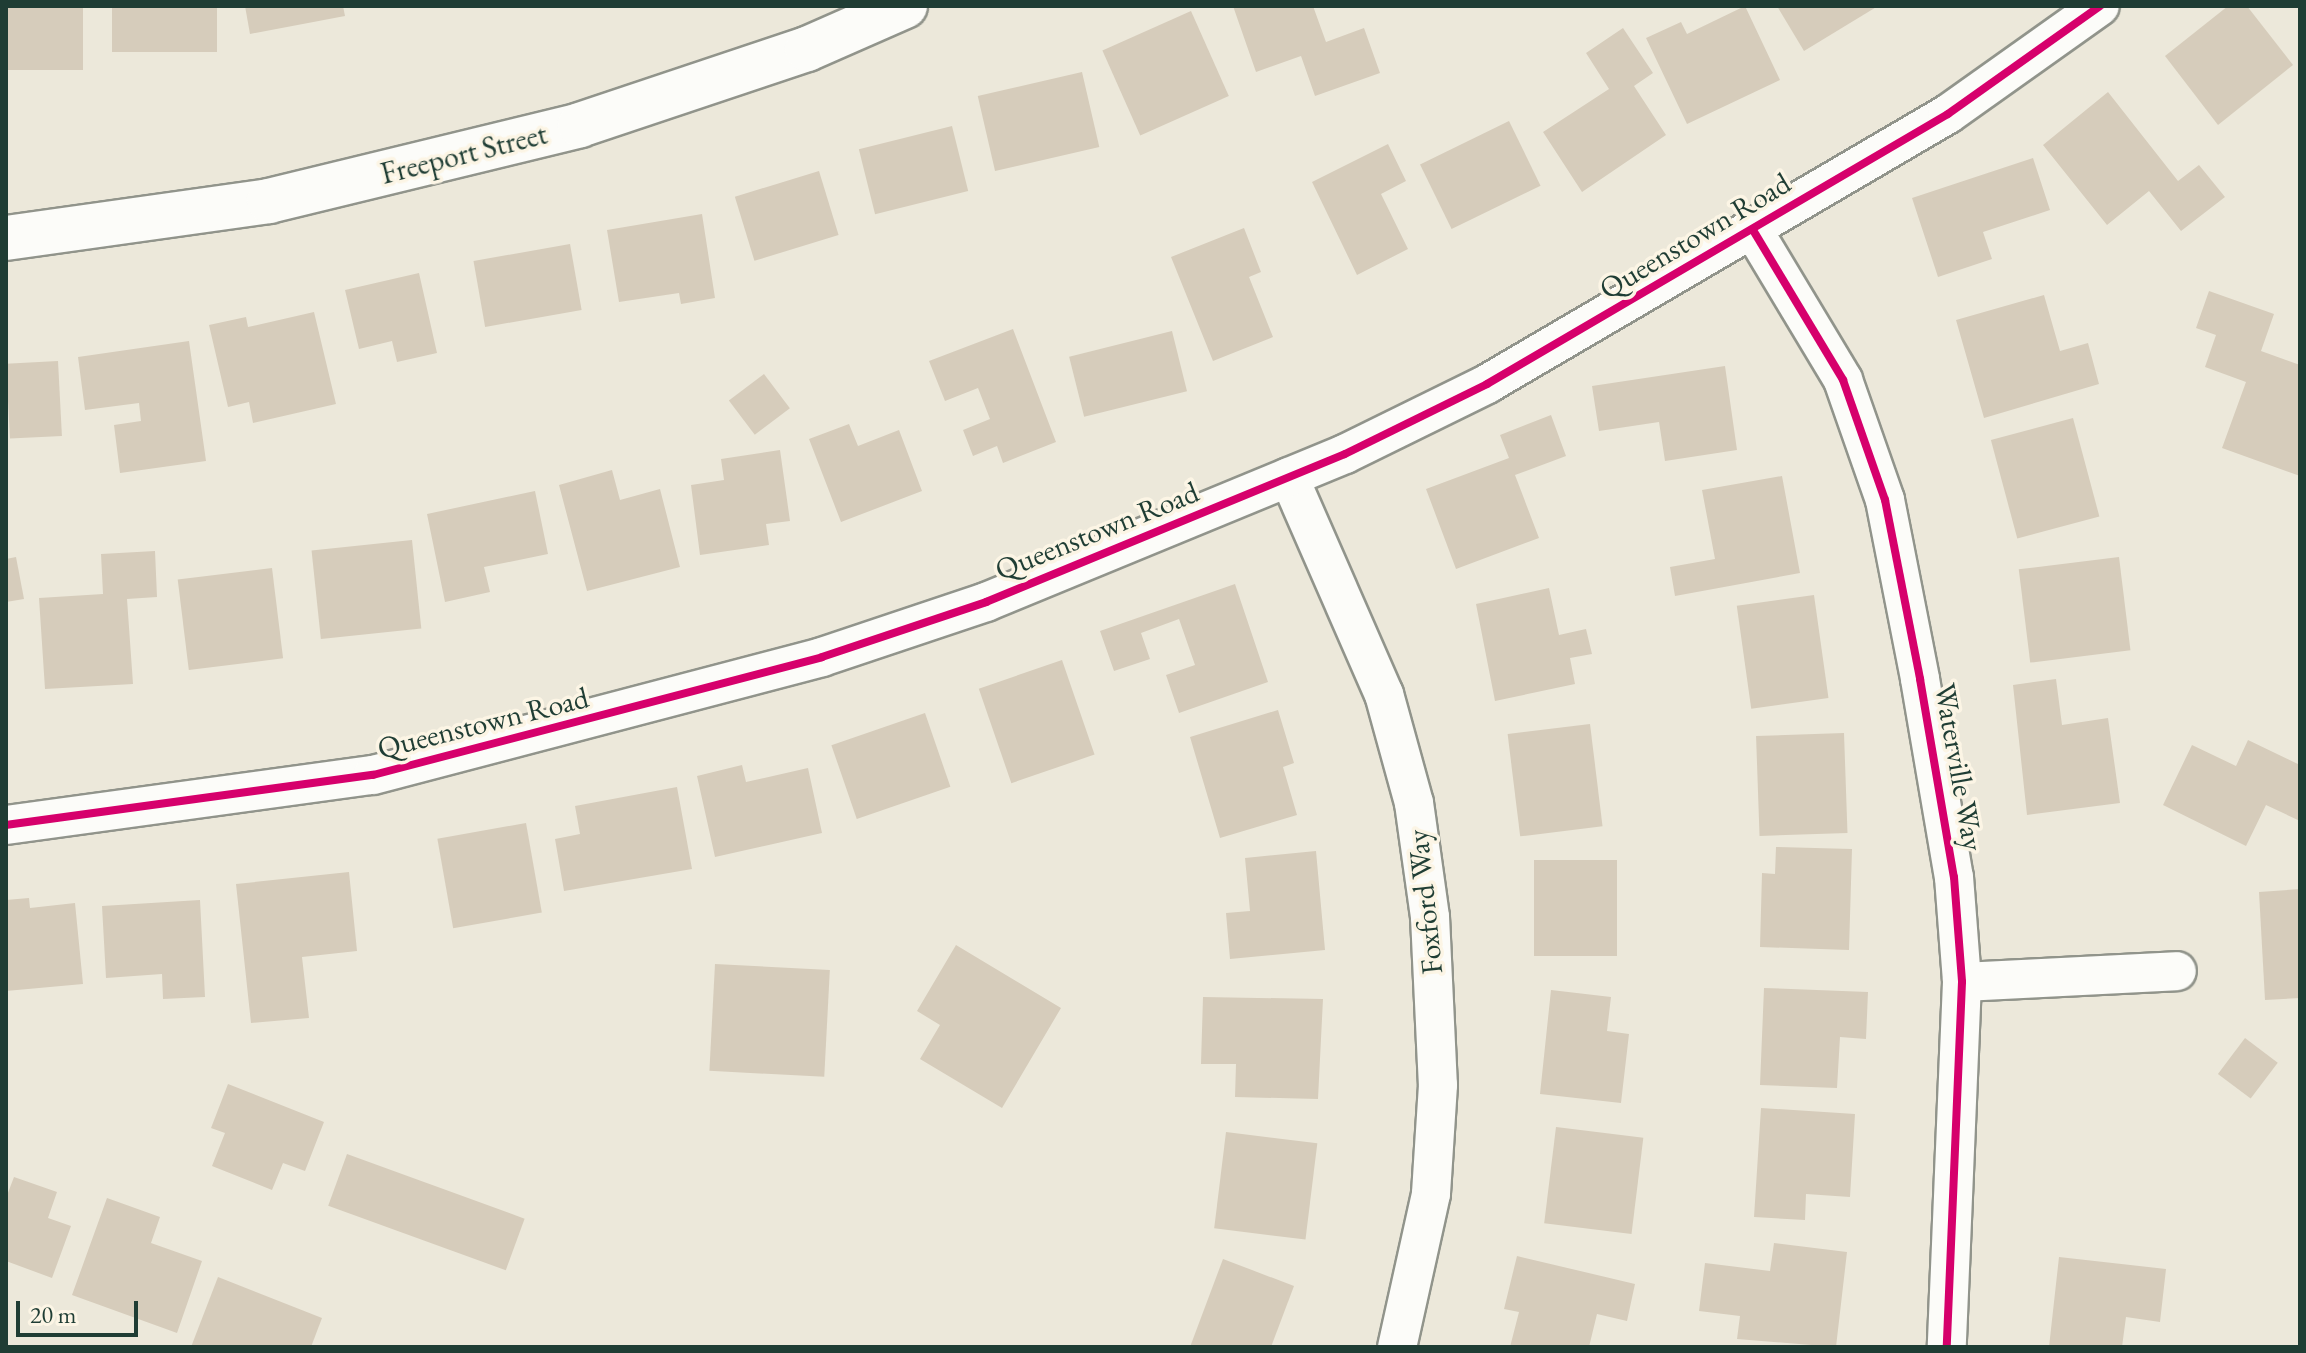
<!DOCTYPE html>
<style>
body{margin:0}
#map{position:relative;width:2306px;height:1353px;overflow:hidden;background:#ece8da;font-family:"EB Garamond",serif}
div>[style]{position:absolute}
.building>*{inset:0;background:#d6ccbb;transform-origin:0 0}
.roads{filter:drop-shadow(2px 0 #91948b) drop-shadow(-2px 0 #91948b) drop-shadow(0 2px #91948b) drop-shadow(0 -2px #91948b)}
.minor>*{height:38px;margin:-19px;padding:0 19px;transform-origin:19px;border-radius:19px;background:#fcfcf9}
.secondary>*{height:44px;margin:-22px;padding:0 22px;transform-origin:22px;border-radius:22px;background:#fcfcf9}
.cycleway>*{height:8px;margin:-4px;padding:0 4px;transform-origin:4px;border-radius:4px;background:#d6006c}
span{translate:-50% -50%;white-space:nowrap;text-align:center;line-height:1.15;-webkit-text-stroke:7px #fcf5e5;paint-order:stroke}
.street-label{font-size:30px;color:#1f3d34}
.frame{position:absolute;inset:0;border:8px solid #1f3d34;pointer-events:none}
.scale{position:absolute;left:16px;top:1301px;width:122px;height:36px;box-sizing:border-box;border:4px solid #1f3d34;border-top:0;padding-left:10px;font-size:24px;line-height:28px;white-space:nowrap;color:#1f3d34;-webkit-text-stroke:6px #fcf5e5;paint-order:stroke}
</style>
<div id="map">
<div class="building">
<i style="left:6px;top:6px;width:77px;height:64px"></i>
<i style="left:112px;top:6px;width:105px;height:46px"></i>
<i style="clip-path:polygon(245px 6px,343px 6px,345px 16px,250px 34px)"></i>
<i style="clip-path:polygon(1233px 6px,1313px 6px,1326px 42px,1364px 28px,1380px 73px,1315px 96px,1301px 56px,1256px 72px)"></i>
<i style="clip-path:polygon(1745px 6px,1780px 80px,1687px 124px,1646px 38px,1681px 22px,1687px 34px)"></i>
<i style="clip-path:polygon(1777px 6px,1878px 6px,1804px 51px)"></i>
<i style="clip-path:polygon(2228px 6px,2247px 6px,2293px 65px,2218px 125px,2165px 56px)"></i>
<i style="left:1191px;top:11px;width:93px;height:97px;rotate:66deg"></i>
<i style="clip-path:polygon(1623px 28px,1653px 73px,1634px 86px,1666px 135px,1582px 192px,1543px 132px,1609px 89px,1586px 53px)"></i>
<i style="left:1082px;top:72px;width:77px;height:107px;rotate:77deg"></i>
<i style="clip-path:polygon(2108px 92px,2178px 181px,2199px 165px,2225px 197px,2181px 231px,2149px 191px,2107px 225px,2043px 145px)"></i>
<i style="left:1509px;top:121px;width:72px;height:99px;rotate:64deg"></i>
<i style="left:952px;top:126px;width:67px;height:96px;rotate:76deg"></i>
<i style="clip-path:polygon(1388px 144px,1406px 181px,1381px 194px,1408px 249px,1357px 275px,1312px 182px)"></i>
<i style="clip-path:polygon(2033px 158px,2050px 210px,1983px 232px,1992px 259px,1938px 277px,1912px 198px)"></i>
<i style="left:819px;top:171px;width:67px;height:88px;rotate:73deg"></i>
<i style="clip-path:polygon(702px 214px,715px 298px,681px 304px,679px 293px,619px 302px,607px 230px)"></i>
<i style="clip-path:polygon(1244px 228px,1261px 272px,1249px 277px,1273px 337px,1213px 361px,1171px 257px)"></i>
<i style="left:570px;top:244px;width:67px;height:98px;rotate:80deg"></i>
<i style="clip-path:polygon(419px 273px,437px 353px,397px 362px,392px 341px,359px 349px,345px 290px)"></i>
<i style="clip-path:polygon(2209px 291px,2274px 314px,2261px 351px,2300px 365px,2300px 476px,2222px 448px,2246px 382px,2205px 367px,2216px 335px,2196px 328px)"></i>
<i style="clip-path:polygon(2044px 295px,2060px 351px,2088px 343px,2099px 384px,1984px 418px,1956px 320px)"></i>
<i style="clip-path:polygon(314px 312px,336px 404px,253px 423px,249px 402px,228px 407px,209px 325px,246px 317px,248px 327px)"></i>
<i style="clip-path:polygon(1013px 329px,1056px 442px,1003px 463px,997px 446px,973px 456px,963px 430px,990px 419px,978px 388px,945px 401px,929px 361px)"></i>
<i style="left:1172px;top:331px;width:62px;height:106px;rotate:76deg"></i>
<i style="clip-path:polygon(189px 341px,206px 461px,120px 473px,114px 425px,141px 421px,139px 403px,85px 410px,78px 357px)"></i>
<i style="left:58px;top:361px;width:75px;height:52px;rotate:87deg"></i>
<i style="clip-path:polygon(1725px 366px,1737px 450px,1665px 461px,1659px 422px,1599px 431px,1592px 386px)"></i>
<i style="left:764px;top:374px;width:43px;height:44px;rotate:53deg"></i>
<i style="clip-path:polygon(1551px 415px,1566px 456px,1515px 475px,1539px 538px,1456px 569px,1426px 489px,1509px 458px,1500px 435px)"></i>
<i style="left:2073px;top:418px;width:102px;height:85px;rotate:75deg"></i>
<i style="clip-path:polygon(849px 424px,858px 446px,899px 430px,922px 491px,841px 522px,809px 439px)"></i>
<i style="clip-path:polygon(780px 450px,790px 521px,766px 524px,769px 545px,700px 555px,691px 485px,724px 480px,721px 459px)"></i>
<i style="clip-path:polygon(612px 470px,620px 500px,660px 489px,680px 567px,587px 591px,559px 485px)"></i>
<i style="clip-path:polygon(1782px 476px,1800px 573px,1675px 596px,1670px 567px,1715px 559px,1702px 490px)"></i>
<i style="clip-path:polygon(535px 491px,548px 554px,484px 567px,490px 592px,445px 602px,427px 514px)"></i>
<i style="left:412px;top:540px;width:89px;height:101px;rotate:84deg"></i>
<i style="clip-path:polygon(155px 551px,157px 597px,127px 599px,133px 684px,45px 689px,39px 598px,103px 594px,101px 554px)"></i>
<i style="clip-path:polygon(16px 557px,24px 599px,6px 602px,6px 559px)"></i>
<i style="left:2119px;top:557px;width:94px;height:101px;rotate:83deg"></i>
<i style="left:272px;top:568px;width:91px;height:95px;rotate:83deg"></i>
<i style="clip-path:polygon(1235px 584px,1268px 682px,1179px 713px,1166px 675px,1195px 665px,1179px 619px,1141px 633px,1150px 659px,1114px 671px,1100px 631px)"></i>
<i style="clip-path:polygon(1549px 588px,1559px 635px,1586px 629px,1592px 654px,1570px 658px,1575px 684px,1495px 701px,1476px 604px)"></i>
<i style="left:1814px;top:595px;width:104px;height:78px;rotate:82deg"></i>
<i style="left:1062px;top:660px;width:100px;height:88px;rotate:71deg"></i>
<i style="clip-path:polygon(2056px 679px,2062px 725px,2108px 718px,2120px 803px,2027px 815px,2013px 685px)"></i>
<i style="clip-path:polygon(1278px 710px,1294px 763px,1283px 767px,1297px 815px,1220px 838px,1190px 737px)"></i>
<i style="left:925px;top:713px;width:78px;height:99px;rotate:71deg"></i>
<i style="left:1590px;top:724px;width:103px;height:83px;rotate:83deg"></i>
<i style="left:1844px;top:733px;width:100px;height:88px;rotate:88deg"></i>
<i style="clip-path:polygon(2248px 740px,2300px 765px,2300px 821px,2266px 805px,2246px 846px,2163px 805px,2192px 745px,2236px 766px)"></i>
<i style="clip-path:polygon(742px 765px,746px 782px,808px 768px,822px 833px,715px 857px,697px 776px)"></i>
<i style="clip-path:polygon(677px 787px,692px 869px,564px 891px,555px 839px,580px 834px,575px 806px)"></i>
<i style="left:526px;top:823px;width:91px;height:90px;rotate:80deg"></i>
<i style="clip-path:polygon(1776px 847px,1852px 849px,1849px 950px,1760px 947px,1762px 873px,1775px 874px)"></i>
<i style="clip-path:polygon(1316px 851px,1325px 950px,1230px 959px,1226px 913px,1250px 911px,1245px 858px)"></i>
<i style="left:1617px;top:860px;width:96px;height:83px;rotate:90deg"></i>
<i style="clip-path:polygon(349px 872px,357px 951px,302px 957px,309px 1018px,251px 1023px,236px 884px)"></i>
<i style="clip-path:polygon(2300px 889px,2300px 998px,2265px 1000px,2259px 892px)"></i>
<i style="clip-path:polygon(29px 898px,30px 908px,75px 903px,83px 984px,6px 991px,6px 900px)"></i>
<i style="clip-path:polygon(200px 900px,205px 997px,163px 999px,162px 974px,106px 978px,102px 906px)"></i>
<i style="clip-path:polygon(956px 945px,1061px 1008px,1002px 1108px,920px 1059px,940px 1025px,917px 1011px)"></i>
<i style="left:715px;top:964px;width:115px;height:107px;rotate:3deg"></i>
<i style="clip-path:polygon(1764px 988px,1868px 992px,1866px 1039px,1840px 1037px,1837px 1088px,1760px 1085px)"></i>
<i style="clip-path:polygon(1551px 990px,1611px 997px,1607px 1031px,1629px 1034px,1621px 1103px,1540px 1094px)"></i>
<i style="clip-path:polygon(1203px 997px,1323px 999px,1318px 1099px,1235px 1097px,1236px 1064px,1201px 1064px)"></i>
<i style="left:2245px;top:1038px;width:41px;height:45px;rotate:37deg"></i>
<i style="clip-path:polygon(228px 1084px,324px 1122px,305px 1171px,283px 1163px,272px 1190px,212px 1166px,225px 1133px,211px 1128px)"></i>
<i style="clip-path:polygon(1761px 1108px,1855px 1114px,1850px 1197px,1806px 1194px,1805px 1220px,1754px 1217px)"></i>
<i style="left:1556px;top:1127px;width:88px;height:97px;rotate:7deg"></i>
<i style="left:1226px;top:1132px;width:92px;height:97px;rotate:7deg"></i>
<i style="left:347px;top:1154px;width:189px;height:55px;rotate:20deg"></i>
<i style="clip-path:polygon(14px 1177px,57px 1192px,48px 1218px,71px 1226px,52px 1278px,6px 1261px,6px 1198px)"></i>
<i style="clip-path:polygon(107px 1198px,160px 1217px,151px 1243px,202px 1261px,177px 1333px,72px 1295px)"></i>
<i style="clip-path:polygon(1774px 1243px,1847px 1252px,1836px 1347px,1737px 1339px,1740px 1316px,1699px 1311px,1705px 1263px,1770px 1271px)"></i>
<i style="clip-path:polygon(1517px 1256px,1635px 1284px,1627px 1321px,1597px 1314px,1589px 1347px,1510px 1347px,1519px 1312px,1504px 1309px)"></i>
<i style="clip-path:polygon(2059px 1257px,2166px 1269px,2160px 1322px,2126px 1317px,2122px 1347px,2049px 1347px)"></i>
<i style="clip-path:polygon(1223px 1259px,1294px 1286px,1271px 1347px,1190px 1347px)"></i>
<i style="clip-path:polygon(218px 1277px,322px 1318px,311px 1347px,191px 1347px)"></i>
</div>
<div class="roads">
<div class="minor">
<i style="left:1753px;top:230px;width:175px;rotate:59deg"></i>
<i style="left:1843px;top:380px;width:127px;rotate:70.7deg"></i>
<i style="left:1885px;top:500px;width:182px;rotate:78.9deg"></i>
<i style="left:1920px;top:679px;width:201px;rotate:80.3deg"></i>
<i style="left:1954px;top:877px;width:105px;rotate:85.6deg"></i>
<i style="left:1962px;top:982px;width:365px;rotate:92.4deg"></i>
<i style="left:1289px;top:477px;width:237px;rotate:66.4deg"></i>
<i style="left:1384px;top:694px;width:113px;rotate:74.6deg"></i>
<i style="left:1414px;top:803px;width:115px;rotate:82deg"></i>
<i style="left:1430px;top:917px;width:168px;rotate:87.3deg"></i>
<i style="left:1438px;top:1085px;width:109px;rotate:93.7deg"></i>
<i style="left:1431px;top:1194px;width:157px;rotate:102.5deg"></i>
<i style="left:6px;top:825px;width:370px;rotate:-7.8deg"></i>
<i style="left:373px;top:775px;width:464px;rotate:-14.7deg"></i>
<i style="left:822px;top:657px;width:173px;rotate:-18.5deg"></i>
<i style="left:986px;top:602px;width:388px;rotate:-22.4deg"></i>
<i style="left:1345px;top:454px;width:158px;rotate:-26.2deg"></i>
<i style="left:1487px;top:384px;width:534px;rotate:-30.36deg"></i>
<i style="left:1948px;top:114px;width:186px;rotate:-35.4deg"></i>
<i style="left:1962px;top:982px;width:215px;rotate:-2.9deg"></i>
</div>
<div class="secondary">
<i style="left:6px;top:238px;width:266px;rotate:-8deg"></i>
<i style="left:269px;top:201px;width:320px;rotate:-13.7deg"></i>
<i style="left:580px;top:125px;width:239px;rotate:-18.5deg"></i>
<i style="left:807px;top:49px;width:107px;rotate:-23.7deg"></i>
</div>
</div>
<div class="cycleway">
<i style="left:1753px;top:230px;width:175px;rotate:59deg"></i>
<i style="left:1843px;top:380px;width:127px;rotate:70.7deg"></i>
<i style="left:1885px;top:500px;width:182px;rotate:78.9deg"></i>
<i style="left:1920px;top:679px;width:201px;rotate:80.3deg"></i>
<i style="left:1954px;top:877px;width:105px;rotate:85.6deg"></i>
<i style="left:1962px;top:982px;width:365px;rotate:92.4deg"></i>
<i style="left:6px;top:825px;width:370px;rotate:-7.8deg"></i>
<i style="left:373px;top:775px;width:464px;rotate:-14.7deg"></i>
<i style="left:822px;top:657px;width:173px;rotate:-18.5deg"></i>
<i style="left:986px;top:602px;width:388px;rotate:-22.4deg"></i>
<i style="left:1345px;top:454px;width:158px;rotate:-26.2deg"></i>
<i style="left:1487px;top:384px;width:534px;rotate:-30.36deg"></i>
<i style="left:1948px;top:114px;width:186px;rotate:-35.4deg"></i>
</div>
<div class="street-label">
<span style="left:464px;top:154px;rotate:-14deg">Freeport Street</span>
<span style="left:1695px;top:236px;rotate:-31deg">Queenstown Road</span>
<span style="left:1097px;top:531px;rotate:-22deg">Queenstown Road</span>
<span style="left:483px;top:723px;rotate:-14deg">Queenstown Road</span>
<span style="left:1959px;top:767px;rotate:80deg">Waterville Way</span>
<span style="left:1425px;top:902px;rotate:-96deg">Foxford Way</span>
</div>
<div class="frame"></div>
<div class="scale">20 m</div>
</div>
